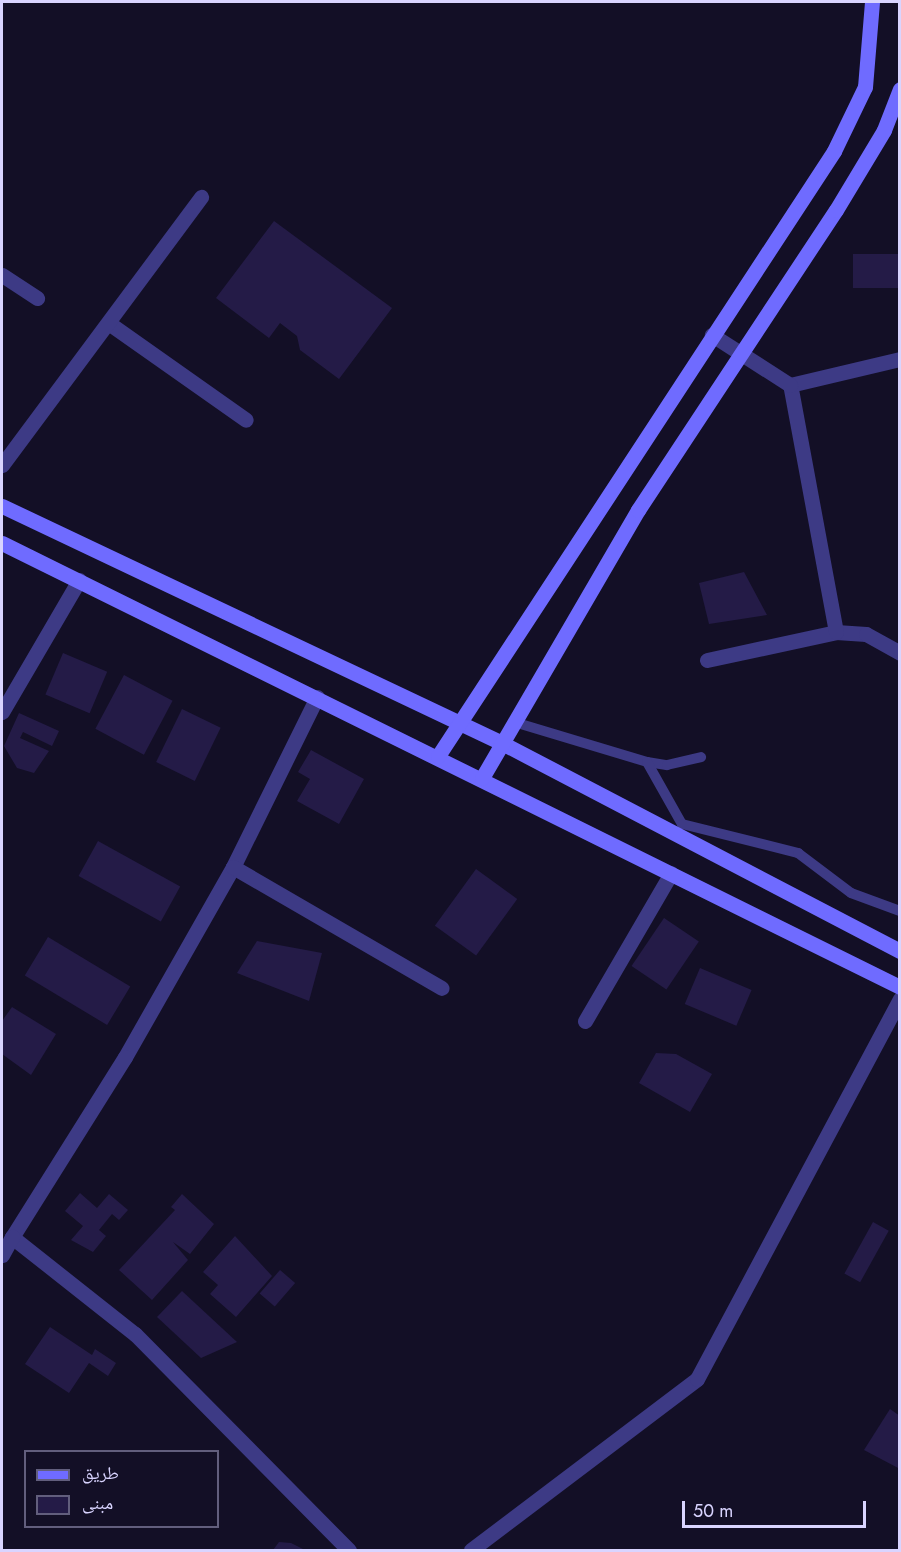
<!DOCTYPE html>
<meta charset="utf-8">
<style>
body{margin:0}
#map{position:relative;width:901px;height:1552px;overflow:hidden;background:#130f26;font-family:Jost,"Noto Naskh Arabic",sans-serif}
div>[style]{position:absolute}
.building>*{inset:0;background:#241b47;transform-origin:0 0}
.lane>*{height:10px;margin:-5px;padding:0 5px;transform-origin:5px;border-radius:5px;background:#3d3a85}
.street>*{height:15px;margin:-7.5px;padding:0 7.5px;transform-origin:7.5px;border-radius:7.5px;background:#3d3a85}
.secondary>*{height:15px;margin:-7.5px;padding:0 7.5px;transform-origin:7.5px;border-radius:7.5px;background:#6f6bff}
span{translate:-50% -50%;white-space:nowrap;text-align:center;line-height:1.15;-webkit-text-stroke:5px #130f26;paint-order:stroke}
.frame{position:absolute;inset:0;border:3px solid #d9d4ff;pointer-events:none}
.legend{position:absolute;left:24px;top:1450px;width:195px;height:78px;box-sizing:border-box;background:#130f26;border:2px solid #625e7d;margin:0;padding:8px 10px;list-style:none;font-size:18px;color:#d9d4ff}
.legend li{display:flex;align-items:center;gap:12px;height:30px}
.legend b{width:30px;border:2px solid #625e7d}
.scale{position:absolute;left:682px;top:1501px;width:184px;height:27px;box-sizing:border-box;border:3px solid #d9d4ff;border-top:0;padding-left:8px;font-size:18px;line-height:21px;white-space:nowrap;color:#d9d4ff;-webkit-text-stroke:4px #130f26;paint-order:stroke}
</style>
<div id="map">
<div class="building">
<i style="clip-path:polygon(274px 221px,392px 308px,339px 379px,300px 350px,297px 336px,280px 323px,269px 338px,216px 298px)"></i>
<i style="left:900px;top:254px;width:34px;height:47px;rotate:90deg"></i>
<i style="clip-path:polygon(744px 572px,767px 615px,709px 624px,699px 583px)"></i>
<i style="left:63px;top:653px;width:48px;height:45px;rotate:23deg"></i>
<i style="left:124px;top:675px;width:55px;height:61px;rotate:28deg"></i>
<i style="left:182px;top:709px;width:43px;height:59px;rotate:26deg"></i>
<i style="clip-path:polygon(19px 713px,59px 731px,52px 746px,23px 732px,20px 738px,49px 751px,34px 773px,17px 768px,4px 746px)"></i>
<i style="clip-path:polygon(311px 750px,364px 779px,339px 824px,297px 801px,310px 779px,298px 772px)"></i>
<i style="left:98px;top:841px;width:94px;height:40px;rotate:29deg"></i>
<i style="left:476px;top:869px;width:51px;height:70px;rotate:36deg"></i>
<i style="left:664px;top:918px;width:42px;height:58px;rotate:34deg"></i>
<i style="left:48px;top:937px;width:96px;height:45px;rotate:31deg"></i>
<i style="clip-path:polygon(257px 941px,322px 953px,309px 1001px,237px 973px)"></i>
<i style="left:700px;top:968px;width:56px;height:39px;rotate:23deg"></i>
<i style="clip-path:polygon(12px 1007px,56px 1034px,31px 1075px,2px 1054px,2px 1021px)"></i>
<i style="clip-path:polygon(656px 1053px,676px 1054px,712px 1074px,690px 1112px,639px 1083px)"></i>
<i style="clip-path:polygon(80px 1193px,97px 1208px,109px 1194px,128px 1210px,119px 1220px,112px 1214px,99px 1230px,106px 1236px,93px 1252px,71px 1240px,83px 1226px,65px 1211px)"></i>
<i style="clip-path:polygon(182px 1194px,214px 1224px,190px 1254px,173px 1242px,188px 1260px,152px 1300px,119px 1270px,175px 1210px,171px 1207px)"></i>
<i style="left:873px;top:1222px;width:18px;height:59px;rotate:29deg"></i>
<i style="clip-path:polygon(235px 1236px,272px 1276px,236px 1317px,210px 1294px,218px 1285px,203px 1272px)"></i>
<i style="left:280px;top:1270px;width:20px;height:31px;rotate:41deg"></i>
<i style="clip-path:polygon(182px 1291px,237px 1342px,201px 1358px,157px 1317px)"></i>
<i style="clip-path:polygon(50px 1327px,92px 1355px,95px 1349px,116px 1363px,108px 1376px,89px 1363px,69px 1393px,25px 1364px)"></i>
<i style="clip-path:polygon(890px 1409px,900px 1416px,900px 1469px,864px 1450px)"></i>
<i style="clip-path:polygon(279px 1542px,291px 1543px,305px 1550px,273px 1550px)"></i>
</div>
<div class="lane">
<i style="left:514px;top:722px;width:139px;rotate:16.7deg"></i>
<i style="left:647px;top:762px;width:20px;rotate:9deg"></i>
<i style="left:667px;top:765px;width:35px;rotate:-13deg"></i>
<i style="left:647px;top:762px;width:71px;rotate:60.6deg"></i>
<i style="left:682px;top:824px;width:120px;rotate:14deg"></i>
<i style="left:798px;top:853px;width:66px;rotate:37deg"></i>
<i style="left:851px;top:893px;width:52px;rotate:20.2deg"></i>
</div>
<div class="street">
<i style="left:2px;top:275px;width:42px;rotate:33.3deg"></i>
<i style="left:110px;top:324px;width:166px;rotate:35.2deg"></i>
<i style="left:790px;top:385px;width:113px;rotate:-13.3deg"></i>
<i style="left:2px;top:465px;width:334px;rotate:-53.4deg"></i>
<i style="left:836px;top:632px;width:30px;rotate:4deg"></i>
<i style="left:866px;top:634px;width:39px;rotate:29deg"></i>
<i style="left:707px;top:660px;width:132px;rotate:-12.2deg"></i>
<i style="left:836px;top:632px;width:251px;rotate:-100.5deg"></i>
<i style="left:790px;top:385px;width:93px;rotate:-147.3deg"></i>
<i style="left:317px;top:697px;width:190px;rotate:116.3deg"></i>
<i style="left:233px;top:867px;width:219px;rotate:119.6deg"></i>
<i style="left:125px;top:1057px;width:213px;rotate:122.1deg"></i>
<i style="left:12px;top:1237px;width:157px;rotate:38.3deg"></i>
<i style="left:135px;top:1334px;width:304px;rotate:45.3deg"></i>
<i style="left:2px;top:712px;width:153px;rotate:-59.7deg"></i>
<i style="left:233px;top:867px;width:241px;rotate:30.1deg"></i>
<i style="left:585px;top:1021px;width:171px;rotate:-59.8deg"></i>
<i style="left:2px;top:1255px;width:21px;rotate:-61deg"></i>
<i style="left:471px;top:1550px;width:283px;rotate:-37.1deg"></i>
<i style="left:697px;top:1379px;width:431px;rotate:-61.9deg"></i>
</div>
<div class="secondary">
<i style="left:2px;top:506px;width:553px;rotate:25.36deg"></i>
<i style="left:502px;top:743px;width:449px;rotate:27.6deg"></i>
<i style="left:2px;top:543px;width:1002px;rotate:26.31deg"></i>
<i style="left:438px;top:756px;width:723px;rotate:-56.79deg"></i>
<i style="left:834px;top:151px;width:71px;rotate:-64.2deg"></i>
<i style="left:865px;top:87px;width:85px;rotate:-85.3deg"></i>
<i style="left:482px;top:778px;width:310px;rotate:-59.8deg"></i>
<i style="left:638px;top:510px;width:359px;rotate:-56.6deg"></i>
<i style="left:836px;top:210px;width:93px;rotate:-59deg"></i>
<i style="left:884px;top:130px;width:44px;rotate:-68.7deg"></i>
</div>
<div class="frame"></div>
<ul class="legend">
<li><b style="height:8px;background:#6f6bff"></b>طريق</li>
<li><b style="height:16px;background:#241b47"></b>مبنى</li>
</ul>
<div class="scale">50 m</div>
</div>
